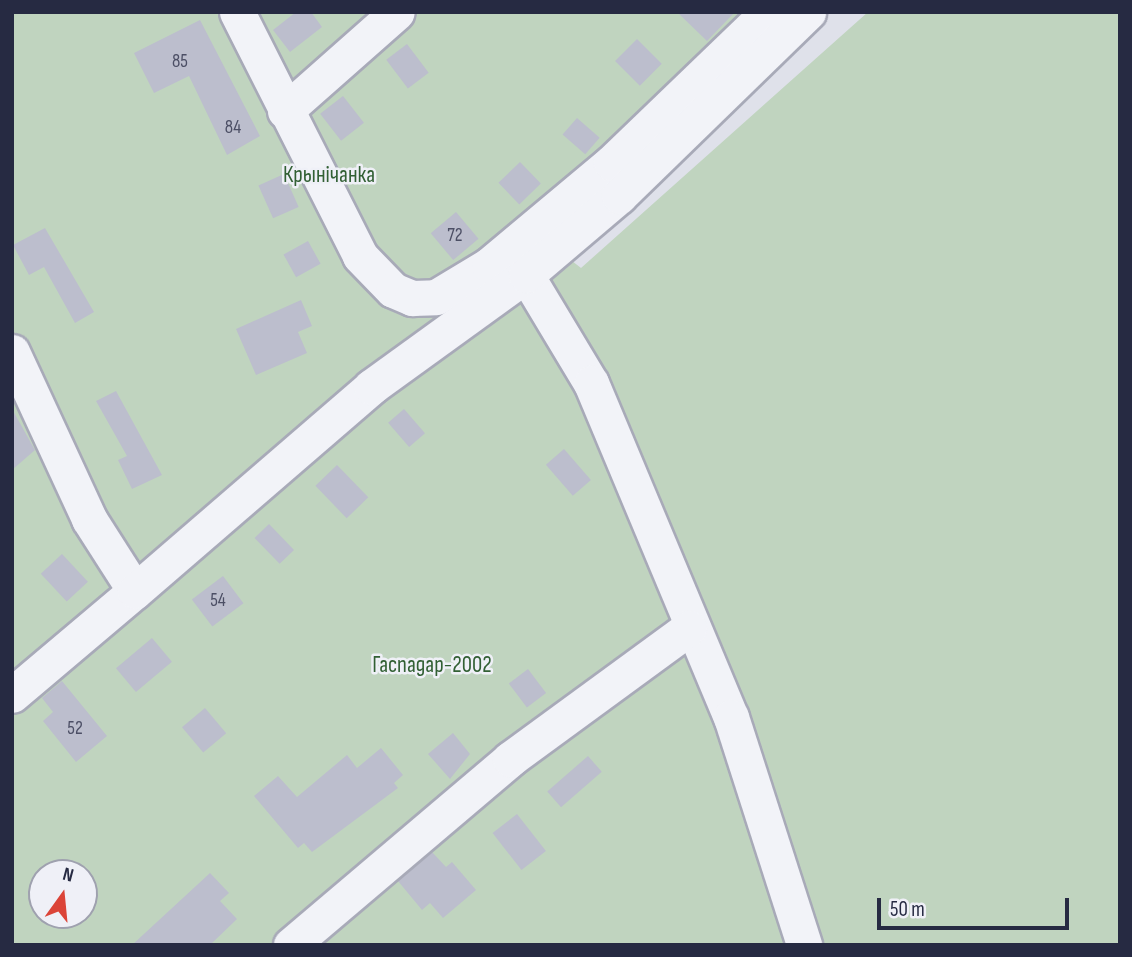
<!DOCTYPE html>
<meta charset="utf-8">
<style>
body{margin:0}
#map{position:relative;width:1132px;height:957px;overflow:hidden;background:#dfe1ea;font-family:"Sofia Sans Condensed",sans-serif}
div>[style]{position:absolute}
.green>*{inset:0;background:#c0d4bf}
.building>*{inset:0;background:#bcbecd;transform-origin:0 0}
.roads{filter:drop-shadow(2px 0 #a8aab8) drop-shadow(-2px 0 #a8aab8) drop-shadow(0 2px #a8aab8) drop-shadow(0 -2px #a8aab8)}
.minor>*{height:35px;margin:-17.5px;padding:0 17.5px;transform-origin:17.5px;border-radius:17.5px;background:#f2f3f8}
span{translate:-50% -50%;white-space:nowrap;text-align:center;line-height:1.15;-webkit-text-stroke:5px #eff0f7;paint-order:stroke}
.number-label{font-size:19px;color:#4c4f65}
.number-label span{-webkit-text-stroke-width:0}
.park-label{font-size:23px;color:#326034}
.frame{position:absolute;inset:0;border:14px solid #262a42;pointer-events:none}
.north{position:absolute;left:28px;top:859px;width:70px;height:70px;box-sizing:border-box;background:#eff0f7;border:2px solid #9fa1af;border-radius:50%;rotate:15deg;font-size:19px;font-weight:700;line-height:28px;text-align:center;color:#262a42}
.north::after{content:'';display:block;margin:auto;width:24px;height:32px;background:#db4438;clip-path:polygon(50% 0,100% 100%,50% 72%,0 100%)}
.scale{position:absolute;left:877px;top:898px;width:192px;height:32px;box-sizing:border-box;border:4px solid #262a42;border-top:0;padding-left:9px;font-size:21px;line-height:24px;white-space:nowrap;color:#262a42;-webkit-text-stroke:5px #eff0f7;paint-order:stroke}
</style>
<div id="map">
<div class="green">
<i style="clip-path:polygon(evenodd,12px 12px,787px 12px,549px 243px,581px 268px,868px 12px,1120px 12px,1120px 945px,12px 945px,12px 12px,42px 873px,84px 873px,84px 915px,42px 915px,42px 873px)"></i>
</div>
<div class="building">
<i style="clip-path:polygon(296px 12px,311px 12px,322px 27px,290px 52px,273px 30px)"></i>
<i style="clip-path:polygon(677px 12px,735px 12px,707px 41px)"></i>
<i style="clip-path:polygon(200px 20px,260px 136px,227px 155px,189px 76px,154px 93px,134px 53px)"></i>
<i style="left:637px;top:39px;width:35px;height:31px;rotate:45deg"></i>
<i style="left:407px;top:44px;width:36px;height:26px;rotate:53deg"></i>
<i style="left:343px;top:96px;width:34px;height:29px;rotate:52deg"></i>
<i style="left:577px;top:118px;width:30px;height:22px;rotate:41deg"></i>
<i style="left:520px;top:162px;width:30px;height:30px;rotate:46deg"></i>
<i style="left:284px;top:174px;width:36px;height:28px;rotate:66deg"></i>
<i style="left:456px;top:212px;width:35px;height:33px;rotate:50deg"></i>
<i style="clip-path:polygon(45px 228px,94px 312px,75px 323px,44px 267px,29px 275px,13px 245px)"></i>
<i style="left:308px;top:241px;width:26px;height:28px;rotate:61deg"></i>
<i style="clip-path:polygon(301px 300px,312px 326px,298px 332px,307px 353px,256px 375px,236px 329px)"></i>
<i style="clip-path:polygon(116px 391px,162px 475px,132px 489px,118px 460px,127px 456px,96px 401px)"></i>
<i style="clip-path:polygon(12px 409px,35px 450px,12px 470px)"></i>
<i style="left:404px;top:409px;width:32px;height:21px;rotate:49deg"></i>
<i style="left:564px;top:449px;width:41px;height:24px;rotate:49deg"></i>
<i style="left:337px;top:465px;width:45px;height:30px;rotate:46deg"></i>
<i style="left:269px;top:524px;width:36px;height:20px;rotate:46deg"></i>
<i style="left:62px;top:554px;width:38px;height:29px;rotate:47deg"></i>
<i style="left:223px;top:576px;width:34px;height:39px;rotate:53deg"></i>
<i style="left:152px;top:638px;width:31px;height:47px;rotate:50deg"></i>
<i style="left:528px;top:669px;width:30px;height:24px;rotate:53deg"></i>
<i style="clip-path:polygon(62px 681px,107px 736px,76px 762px,43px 721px,53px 712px,42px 698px)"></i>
<i style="left:205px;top:708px;width:33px;height:30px;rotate:50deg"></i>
<i style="clip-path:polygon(453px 733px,470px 754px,450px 779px,428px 754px)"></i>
<i style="clip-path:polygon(381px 748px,403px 775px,394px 783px,398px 788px,312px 852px,304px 843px,298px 848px,254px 796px,278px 776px,297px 797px,347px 755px,357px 768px)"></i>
<i style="left:588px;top:756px;width:21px;height:54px;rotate:49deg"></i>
<i style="left:517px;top:814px;width:47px;height:31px;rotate:52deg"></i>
<i style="clip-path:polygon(432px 852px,446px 867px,452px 862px,476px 890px,443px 918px,430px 903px,422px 910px,398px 881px)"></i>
<i style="clip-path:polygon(210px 873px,229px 893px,220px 901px,237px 919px,210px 945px,132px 945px)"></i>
</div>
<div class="roads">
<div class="minor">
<i style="left:237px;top:12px;width:273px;rotate:63.2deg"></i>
<i style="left:360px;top:256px;width:47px;rotate:45.9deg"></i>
<i style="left:393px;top:290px;width:21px;rotate:23deg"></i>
<i style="left:412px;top:298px;width:24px;rotate:-2deg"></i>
<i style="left:436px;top:297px;width:62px;rotate:-31.1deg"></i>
<i style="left:489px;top:265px;width:159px;rotate:-39.9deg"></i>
<i style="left:611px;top:163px;width:218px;rotate:-43.9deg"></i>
<i style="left:285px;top:111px;width:149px;rotate:-41.5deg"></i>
<i style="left:526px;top:275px;width:126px;rotate:59deg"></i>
<i style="left:591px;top:383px;width:362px;rotate:67.3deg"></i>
<i style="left:731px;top:717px;width:239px;rotate:72.2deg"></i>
<i style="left:12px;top:352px;width:184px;rotate:65.2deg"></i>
<i style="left:89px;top:519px;width:85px;rotate:57.4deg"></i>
<i style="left:135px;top:591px;width:161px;rotate:139.8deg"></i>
<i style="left:135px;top:591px;width:312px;rotate:-40.8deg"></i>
<i style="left:371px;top:387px;width:191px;rotate:-35.9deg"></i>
<i style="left:526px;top:275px;width:122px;rotate:-40.3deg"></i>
<i style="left:619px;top:196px;width:264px;rotate:-44.2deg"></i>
<i style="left:291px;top:945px;width:287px;rotate:-40.3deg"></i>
<i style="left:510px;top:759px;width:222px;rotate:-36.2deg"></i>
</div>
</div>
<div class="number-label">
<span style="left:180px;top:62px">85</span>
<span style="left:233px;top:128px">84</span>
<span style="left:455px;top:236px">72</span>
<span style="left:218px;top:601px">54</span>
<span style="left:75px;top:729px">52</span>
</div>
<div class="park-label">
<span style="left:329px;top:175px">Крынічанка</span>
<span style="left:432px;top:665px">Гаспадар-2002</span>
</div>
<div class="frame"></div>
<div class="north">N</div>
<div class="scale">50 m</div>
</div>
